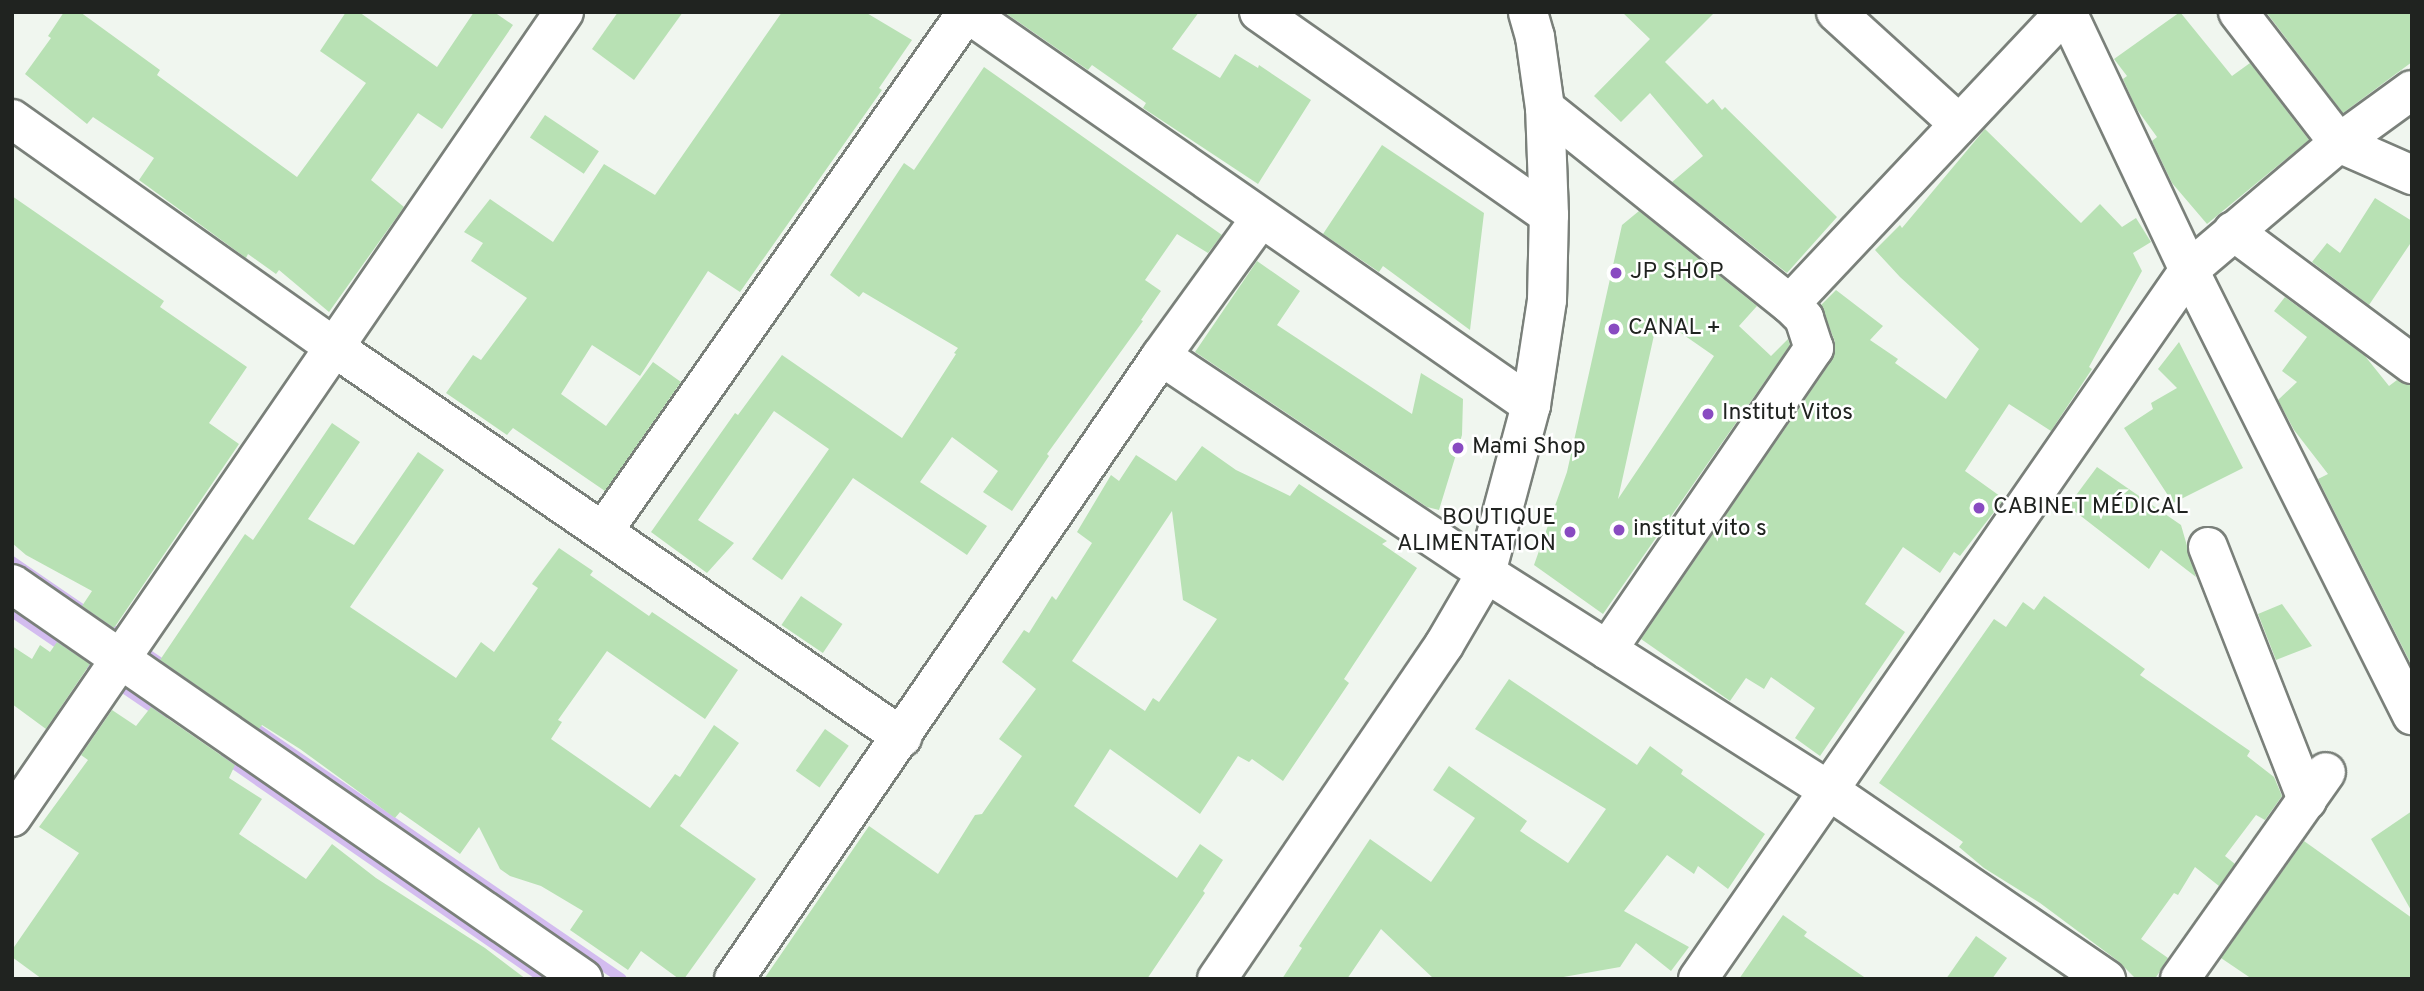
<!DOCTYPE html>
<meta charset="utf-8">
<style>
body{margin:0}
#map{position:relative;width:2424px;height:991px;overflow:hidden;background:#f0f6ef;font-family:Overpass,sans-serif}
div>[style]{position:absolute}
.stream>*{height:10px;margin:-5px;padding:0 5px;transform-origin:5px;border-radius:5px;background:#d3bcef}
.building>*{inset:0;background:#b8e1b4;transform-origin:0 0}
.roads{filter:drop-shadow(2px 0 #7a807a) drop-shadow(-2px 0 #7a807a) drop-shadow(0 2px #7a807a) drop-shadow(0 -2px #7a807a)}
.minor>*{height:38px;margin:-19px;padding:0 19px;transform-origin:19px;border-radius:19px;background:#fff}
.major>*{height:38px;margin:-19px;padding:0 19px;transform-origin:19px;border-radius:19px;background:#fff}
.dots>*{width:19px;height:19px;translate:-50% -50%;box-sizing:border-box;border:4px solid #fff;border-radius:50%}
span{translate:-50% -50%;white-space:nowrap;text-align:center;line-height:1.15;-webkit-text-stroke:5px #fff;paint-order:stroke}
.poi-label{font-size:23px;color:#202320}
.left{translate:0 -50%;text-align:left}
.right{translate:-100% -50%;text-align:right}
.frame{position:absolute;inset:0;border:14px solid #202320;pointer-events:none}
</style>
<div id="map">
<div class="stream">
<i style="left:12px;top:561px;width:739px;rotate:34.42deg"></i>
<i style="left:12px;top:612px;width:183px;rotate:34.3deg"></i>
<i style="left:225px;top:758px;width:388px;rotate:34.7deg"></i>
</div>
<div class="building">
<i style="clip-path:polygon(64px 12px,80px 12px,160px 70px,157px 75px,297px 177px,366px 83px,320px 51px,346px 12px,359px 12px,437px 67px,474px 12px,494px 12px,513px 25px,442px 129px,418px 113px,371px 180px,404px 207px,329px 312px,279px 270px,276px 274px,248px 254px,246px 258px,139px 180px,154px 158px,93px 117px,87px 124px,25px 74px,51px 38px,48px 36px)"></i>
<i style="clip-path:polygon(618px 12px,683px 12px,634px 80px,592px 49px)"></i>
<i style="clip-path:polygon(782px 12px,865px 12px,912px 40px,879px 88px,882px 90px,740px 292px,708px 271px,640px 376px,592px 345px,561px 394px,606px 426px,653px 362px,681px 382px,605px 491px,513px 428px,507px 435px,446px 393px,473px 355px,481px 360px,527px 298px,471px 261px,483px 243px,464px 232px,490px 199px,553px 242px,604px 164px,655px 195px)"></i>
<i style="clip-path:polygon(1004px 12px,1199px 12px,1172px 49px,1220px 78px,1235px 54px,1258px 68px,1259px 65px,1311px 100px,1258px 184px,1143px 108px,1146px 103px,1092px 65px,1088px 70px)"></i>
<i style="clip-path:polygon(1622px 12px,1715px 12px,1665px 62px,1707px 104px,1713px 99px,1722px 110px,1725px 107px,1837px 217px,1787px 273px,1672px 182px,1703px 156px,1650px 93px,1621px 122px,1594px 96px,1650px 39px)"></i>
<i style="clip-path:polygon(2180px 12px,2232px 76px,2250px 63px,2309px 140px,2207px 224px,2172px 183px,2152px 141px,2157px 137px,2136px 108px,2123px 79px,2127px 76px,2114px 59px)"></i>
<i style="clip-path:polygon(2266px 12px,2412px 12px,2412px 62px,2343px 113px)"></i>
<i style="clip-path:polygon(984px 67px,1222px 235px,1208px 253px,1177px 234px,1145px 280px,1161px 291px,1141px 320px,1143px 321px,1047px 454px,1049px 456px,1012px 511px,983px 492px,998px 471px,952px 437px,920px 482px,987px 526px,967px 555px,853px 478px,782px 580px,752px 559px,829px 449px,774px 411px,698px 520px,734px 543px,707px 573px,651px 532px,735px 413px,738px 415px,782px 355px,902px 438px,956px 354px,954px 353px,958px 348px,863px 292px,859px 297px,830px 275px,904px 163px,914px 170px)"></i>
<i style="left:545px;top:115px;width:65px;height:27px;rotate:34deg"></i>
<i style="clip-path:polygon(1985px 129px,2081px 223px,2100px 204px,2122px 227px,2136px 218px,2151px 242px,2133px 253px,2142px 271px,2089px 367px,2092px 369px,2051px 431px,2009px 404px,1965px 471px,2004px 499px,1960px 556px,1954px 552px,1940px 573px,1903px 547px,1865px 604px,1905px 632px,1820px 756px,1795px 738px,1815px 708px,1771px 677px,1764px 689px,1746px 678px,1730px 701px,1641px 639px,1832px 360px,1835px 342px,1821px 305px,1836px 290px,1883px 326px,1870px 340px,1898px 359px,1895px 363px,1946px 399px,1979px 349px,1900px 277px,1875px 250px,1900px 225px,1902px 228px)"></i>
<i style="clip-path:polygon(1382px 145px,1484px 213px,1470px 330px,1383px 266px,1379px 272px,1323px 234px)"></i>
<i style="clip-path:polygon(12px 196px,164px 301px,160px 307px,247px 367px,209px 423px,239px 444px,114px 628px,82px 606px,92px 591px,26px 555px,12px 543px)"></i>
<i style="clip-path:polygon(2375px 198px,2412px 221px,2412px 241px,2369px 305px,2312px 262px,2327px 243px,2340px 253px)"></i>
<i style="clip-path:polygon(evenodd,1639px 211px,1757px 306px,1739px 326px,1771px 356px,1788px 339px,1790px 345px,1603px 614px,1534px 565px,1567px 472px,1622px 225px,1639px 211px,1658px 317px,1714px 356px,1618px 499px,1658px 317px)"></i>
<i style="clip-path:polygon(1257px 261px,1300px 291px,1277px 325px,1412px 414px,1421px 373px,1463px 399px,1462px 435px,1439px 510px,1427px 507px,1195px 352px)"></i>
<i style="clip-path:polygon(2285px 297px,2365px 356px,2389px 386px,2397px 380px,2412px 385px,2412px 666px,2318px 479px,2328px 474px,2294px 430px,2278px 400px,2297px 382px,2282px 371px,2307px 337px,2274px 311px)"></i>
<i style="clip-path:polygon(2179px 342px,2243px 468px,2173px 503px,2124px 428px,2153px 409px,2151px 403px,2177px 388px,2158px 369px)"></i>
<i style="clip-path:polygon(332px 423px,360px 442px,308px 519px,354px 545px,418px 452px,444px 470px,350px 607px,456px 678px,481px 642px,494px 652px,538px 588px,532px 584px,559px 548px,593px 571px,590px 575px,649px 616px,652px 612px,738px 670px,705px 719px,607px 651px,558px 720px,562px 722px,551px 739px,650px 808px,675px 774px,680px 777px,714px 725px,739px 743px,680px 826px,756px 879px,684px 979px,679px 979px,641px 951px,628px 970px,570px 930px,583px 911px,541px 886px,510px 876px,500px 869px,479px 827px,460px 854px,400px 812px,395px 818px,300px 749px,262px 725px,259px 729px,160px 660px,245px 534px,253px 540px)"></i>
<i style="clip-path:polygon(evenodd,1202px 446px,1236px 470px,1290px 496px,1299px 484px,1387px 541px,1382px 544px,1417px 568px,1344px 679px,1349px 683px,1283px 781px,1252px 759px,1249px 762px,1238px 756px,1200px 814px,1110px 749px,1074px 806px,1177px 878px,1200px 844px,1223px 860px,1203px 891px,1205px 893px,1147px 979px,764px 979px,869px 826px,938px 874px,975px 815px,982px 814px,1022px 756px,999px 739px,1036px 689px,1002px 662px,1024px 630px,1029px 633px,1052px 596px,1056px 600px,1092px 543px,1077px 532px,1111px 475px,1119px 481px,1136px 455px,1176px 481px,1202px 446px,1172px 511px,1183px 600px,1217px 619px,1159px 702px,1153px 698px,1145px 711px,1072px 661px,1172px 511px)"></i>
<i style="clip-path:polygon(2097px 467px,2181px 525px,2196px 577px,2161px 550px,2149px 569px,2068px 506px)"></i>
<i style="left:801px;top:596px;width:50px;height:35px;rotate:34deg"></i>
<i style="clip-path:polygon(2044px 596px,2145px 669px,2140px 675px,2250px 751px,2247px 756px,2274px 777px,2282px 796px,2265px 820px,2256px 815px,2225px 856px,2235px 864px,2219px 886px,2195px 867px,2178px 895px,2174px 893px,2141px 939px,2168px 958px,2155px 979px,2136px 979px,2118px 961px,2040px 903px,1984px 868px,1959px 847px,1963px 842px,1879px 783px,1994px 619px,2006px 627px,2023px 602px,2034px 610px)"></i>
<i style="clip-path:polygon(2282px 604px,2312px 646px,2276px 660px,2258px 614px)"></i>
<i style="clip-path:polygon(57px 642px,90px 664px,46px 729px,12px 704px,12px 646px,32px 659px,40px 645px,50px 652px)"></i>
<i style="clip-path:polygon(1509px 679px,1637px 765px,1650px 746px,1683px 770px,1681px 774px,1765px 834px,1728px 889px,1698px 866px,1694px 874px,1667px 855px,1624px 911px,1689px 947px,1671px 971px,1636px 943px,1620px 967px,1552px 979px,1434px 979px,1381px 929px,1347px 979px,1282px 979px,1302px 948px,1299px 946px,1370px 839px,1431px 882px,1475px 818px,1433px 790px,1449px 766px,1527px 821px,1520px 831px,1568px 863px,1606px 809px,1475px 729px)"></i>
<i style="clip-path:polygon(151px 707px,235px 765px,229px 778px,262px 799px,239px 834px,306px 879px,332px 844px,376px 878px,485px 948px,526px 979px,42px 979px,12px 957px,12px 950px,79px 853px,39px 827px,88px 760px,81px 755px,112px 710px,136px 726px)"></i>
<i style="left:825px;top:729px;width:29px;height:51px;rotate:35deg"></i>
<i style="clip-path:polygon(2412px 811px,2412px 912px,2371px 839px)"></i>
<i style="clip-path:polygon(2304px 841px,2412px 918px,2412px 979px,2252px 979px,2221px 958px)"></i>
<i style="clip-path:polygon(1783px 915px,1807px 932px,1804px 936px,1867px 979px,1739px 979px)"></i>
<i style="clip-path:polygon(1976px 936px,2007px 958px,1992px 979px,1946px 979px)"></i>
</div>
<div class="roads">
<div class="minor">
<i style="left:1259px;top:12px;width:354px;rotate:35deg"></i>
<i style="left:1836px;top:12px;width:165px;rotate:42.3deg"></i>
<i style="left:2067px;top:12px;width:285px;rotate:64.7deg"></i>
<i style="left:2189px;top:270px;width:498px;rotate:63.4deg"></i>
<i style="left:2238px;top:12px;width:165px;rotate:52.4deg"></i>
<i style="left:2339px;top:143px;width:80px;rotate:23.7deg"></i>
<i style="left:967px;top:13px;width:687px;rotate:34.8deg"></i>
<i style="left:1545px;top:108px;width:314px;rotate:38.7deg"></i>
<i style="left:1790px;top:304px;width:20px;rotate:45deg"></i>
<i style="left:1804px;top:318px;width:32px;rotate:72deg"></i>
<i style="left:1814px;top:348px;width:366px;rotate:124.4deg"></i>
<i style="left:12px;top:119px;width:396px;rotate:35.3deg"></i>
<i style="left:335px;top:348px;width:688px;rotate:34.45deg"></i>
<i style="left:2233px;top:231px;width:223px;rotate:36.6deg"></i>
<i style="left:1790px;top:304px;width:401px;rotate:-46.7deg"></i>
<i style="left:1161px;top:356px;width:391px;rotate:33.7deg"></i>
<i style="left:1486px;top:573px;width:404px;rotate:32.4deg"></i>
<i style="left:1827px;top:789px;width:338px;rotate:34.3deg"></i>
<i style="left:604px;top:530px;width:633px;rotate:-54.98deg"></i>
<i style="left:2208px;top:547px;width:272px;rotate:68.6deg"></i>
<i style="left:12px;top:584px;width:694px;rotate:34.67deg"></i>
<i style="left:12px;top:817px;width:976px;rotate:-55.56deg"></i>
<i style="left:734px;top:979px;width:755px;rotate:-55.57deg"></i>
<i style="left:1161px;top:356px;width:170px;rotate:-54.1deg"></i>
<i style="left:1698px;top:979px;width:862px;rotate:-55.3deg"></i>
<i style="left:2189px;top:270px;width:197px;rotate:-40.3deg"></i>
<i style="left:2339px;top:143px;width:90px;rotate:-36deg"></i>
<i style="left:2180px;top:979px;width:253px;rotate:-54.8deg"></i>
</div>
<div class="major">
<i style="left:1217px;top:979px;width:404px;rotate:-55.8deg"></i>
<i style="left:1444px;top:645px;width:83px;rotate:-59.7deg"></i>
<i style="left:1486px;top:573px;width:174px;rotate:-75deg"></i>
<i style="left:1531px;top:405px;width:106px;rotate:-81.3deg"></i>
<i style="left:1547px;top:300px;width:85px;rotate:-88.7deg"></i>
<i style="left:1549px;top:215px;width:107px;rotate:-92.1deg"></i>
<i style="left:1545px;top:108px;width:72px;rotate:-98deg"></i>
<i style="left:1535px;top:37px;width:26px;rotate:-106deg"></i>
</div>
</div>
<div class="dots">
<i style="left:1616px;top:273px;background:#894bc1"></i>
<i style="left:1614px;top:329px;background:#894bc1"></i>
<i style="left:1708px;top:414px;background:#894bc1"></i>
<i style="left:1458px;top:448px;background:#894bc1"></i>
<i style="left:1979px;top:508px;background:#894bc1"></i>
<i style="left:1619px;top:530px;background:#894bc1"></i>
<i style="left:1570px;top:532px;background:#894bc1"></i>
</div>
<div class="poi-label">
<span class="left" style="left:1630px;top:273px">JP SHOP</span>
<span class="left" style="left:1628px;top:329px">CANAL +</span>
<span class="left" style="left:1722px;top:414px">Institut Vitos</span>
<span class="left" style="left:1472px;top:448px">Mami Shop</span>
<span class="left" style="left:1993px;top:508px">CABINET MÉDICAL</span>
<span class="right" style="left:1556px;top:532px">BOUTIQUE<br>ALIMENTATION</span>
<span class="left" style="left:1633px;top:530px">institut vito s</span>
</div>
<div class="frame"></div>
</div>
